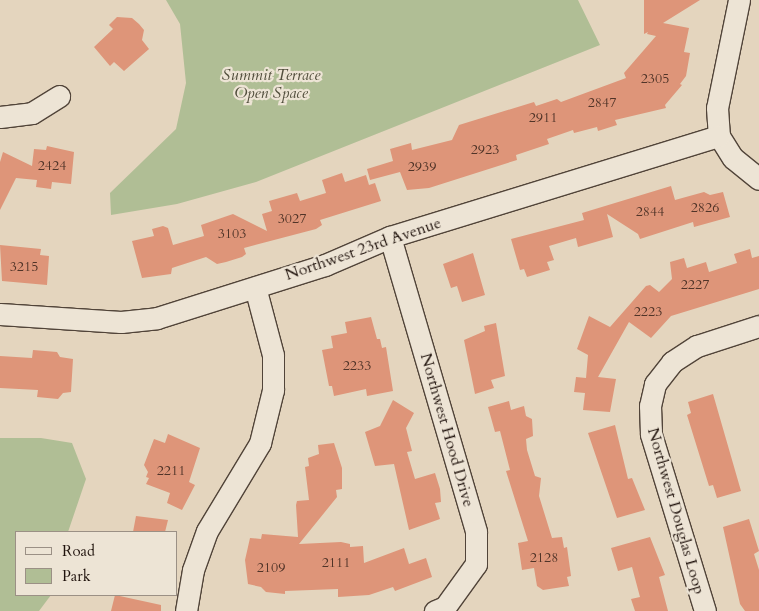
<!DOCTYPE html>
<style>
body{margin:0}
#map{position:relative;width:759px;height:611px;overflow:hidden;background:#e4d5be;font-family:Cardo,serif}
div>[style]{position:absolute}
.green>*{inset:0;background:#b0be95}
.building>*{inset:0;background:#de9579}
.roads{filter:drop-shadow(1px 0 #514439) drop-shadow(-1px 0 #514439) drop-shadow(0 1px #514439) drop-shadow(0 -1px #514439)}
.minor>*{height:21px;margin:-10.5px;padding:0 10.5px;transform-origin:10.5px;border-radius:10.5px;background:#ede4d5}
span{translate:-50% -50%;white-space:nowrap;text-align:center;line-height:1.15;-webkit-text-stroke:4.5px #ede4d5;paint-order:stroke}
.number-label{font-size:14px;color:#503428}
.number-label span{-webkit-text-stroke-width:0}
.park-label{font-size:16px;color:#524f3d;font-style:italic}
.street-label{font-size:16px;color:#20130d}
.legend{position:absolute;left:15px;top:531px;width:162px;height:65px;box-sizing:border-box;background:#ede4d5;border:1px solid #9b9085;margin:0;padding:6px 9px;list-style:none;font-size:15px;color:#20130d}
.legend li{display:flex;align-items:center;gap:10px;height:25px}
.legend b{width:25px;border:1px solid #9b9085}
</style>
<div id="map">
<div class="green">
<i style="clip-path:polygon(166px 0,578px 0,600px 45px,256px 182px,177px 204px,111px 215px,110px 193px,176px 129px,186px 83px,180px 24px)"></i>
<i style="clip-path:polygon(0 438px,41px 438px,72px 443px,86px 479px,68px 532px,16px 532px,16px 595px,51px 595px,39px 611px,0 611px)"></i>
</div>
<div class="building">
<i style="clip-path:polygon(644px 0,700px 0,663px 23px,689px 28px,684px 52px,690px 53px,686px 76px,680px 84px,682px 85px,665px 105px,666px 108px,615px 120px,617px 125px,598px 131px,597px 127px,574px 133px,573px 130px,547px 139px,549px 144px,516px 155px,517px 160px,429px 188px,407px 190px,400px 172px,370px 180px,367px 169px,393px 161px,390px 149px,411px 143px,412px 150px,452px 140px,459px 125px,534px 102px,536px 106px,557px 99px,561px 102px,626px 78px,624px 73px,656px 36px,647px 34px,648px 32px,644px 34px)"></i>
<i style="clip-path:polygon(117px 17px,132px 18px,139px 24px,144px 30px,142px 40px,149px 49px,124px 71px,114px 62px,110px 66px,94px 47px,113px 29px,109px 25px)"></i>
<i style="clip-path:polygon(47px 146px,74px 152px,71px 184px,52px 182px,51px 189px,36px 187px,37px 180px,16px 178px,0 210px,0 162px,3px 152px,32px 166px,34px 149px,46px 150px)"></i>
<i style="clip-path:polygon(342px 173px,345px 182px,366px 175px,369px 185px,375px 183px,381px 201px,320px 220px,322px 225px,316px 229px,244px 248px,246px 254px,242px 257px,226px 262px,217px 264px,206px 257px,172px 268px,171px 274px,142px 278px,132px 241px,154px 236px,152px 229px,163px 226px,168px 228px,173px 245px,204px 236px,201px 225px,233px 214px,267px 231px,262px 214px,272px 211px,269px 201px,297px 193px,300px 201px,326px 193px,322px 180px)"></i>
<i style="clip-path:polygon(671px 186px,675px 200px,704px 192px,710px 195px,723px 192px,730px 217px,694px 227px,693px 222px,640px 239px,638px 234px,607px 214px,613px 237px,578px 247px,576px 238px,549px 246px,554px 260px,547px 262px,550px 270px,527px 277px,524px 269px,520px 270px,511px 239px,584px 220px,582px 213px)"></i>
<i style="clip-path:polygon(0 245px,41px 249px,40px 255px,49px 256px,47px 285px,2px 281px)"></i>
<i style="clip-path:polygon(750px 249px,752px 258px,759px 256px,759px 289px,671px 316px,651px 338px,629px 322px,598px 377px,616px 379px,610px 412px,583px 410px,585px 393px,574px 392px,576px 377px,586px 378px,588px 355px,577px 349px,589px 316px,610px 327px,646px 286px,650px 285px,659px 292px,672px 279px,670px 262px,684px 258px,687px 268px,706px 262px,709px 272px,737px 263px,734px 254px)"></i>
<i style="clip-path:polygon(473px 253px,485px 295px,462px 302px,457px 286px,451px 288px,443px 264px)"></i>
<i style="clip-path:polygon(371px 317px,377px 339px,380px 339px,382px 348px,386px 347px,393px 391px,367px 396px,366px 389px,334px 396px,332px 386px,329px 386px,322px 350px,333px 348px,331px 336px,347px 333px,345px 322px)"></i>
<i style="clip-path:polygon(496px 323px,505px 376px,491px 380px,494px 388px,475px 394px,464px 340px,485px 331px,484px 326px)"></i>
<i style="clip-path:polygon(33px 350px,57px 352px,60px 357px,73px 359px,71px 392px,63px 393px,58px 399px,37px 397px,38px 390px,0 388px,0 356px,32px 358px)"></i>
<i style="clip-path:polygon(713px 394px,741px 491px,717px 498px,713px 485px,709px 486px,687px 415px,691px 413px,688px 402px)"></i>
<i style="clip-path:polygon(393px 400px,414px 413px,406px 428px,412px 451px,407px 452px,415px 479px,435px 473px,440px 489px,441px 502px,435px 503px,440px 519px,409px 530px,394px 464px,375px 466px,365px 432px,380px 426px)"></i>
<i style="clip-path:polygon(509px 401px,511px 410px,524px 406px,526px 416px,532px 419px,533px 436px,526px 439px,527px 450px,535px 476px,541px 478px,539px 496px,552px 538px,562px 537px,564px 548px,567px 547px,571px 576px,567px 577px,569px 586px,543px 590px,537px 586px,534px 568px,522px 570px,518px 543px,528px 541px,506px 471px,510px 470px,500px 431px,495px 432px,488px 407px)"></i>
<i style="clip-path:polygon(615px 425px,628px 479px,632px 478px,645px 510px,617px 518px,588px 433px)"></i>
<i style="clip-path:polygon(168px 434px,200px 448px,189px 482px,195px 485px,182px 510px,167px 503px,170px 493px,146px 484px,149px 478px,146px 477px,148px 472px,144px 465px,154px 439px,165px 443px)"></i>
<i style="clip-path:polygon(334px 443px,342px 468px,342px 489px,336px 490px,337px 497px,299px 544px,341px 542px,350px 544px,350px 547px,363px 546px,364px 563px,404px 548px,409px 564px,426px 558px,432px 577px,395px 591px,393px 587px,369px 595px,338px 597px,338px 589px,285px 591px,285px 594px,266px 592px,261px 587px,248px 584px,245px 560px,250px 538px,261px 539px,262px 534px,298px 537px,296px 505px,297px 501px,309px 500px,305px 467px,309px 466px,308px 458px,319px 454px,318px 445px)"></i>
<i style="clip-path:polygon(136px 516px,168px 520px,165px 532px,133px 532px)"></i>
<i style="clip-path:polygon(749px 519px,759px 551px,754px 554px,759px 570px,759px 611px,745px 611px,740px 604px,723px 527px)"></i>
<i style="clip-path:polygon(650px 537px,665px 575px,659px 577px,668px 611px,635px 611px,631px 599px,640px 597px,632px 567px,618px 571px,611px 548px)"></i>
<i style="clip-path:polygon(115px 595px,161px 605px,161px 611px,111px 611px)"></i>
</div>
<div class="roads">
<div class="minor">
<i style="left:739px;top:0;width:110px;rotate:101.5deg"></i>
<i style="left:717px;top:108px;width:28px;rotate:86deg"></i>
<i style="left:719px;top:136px;width:26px;rotate:58deg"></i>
<i style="left:733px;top:158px;width:33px;rotate:39deg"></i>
<i style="left:0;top:117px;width:32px;rotate:-7deg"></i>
<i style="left:32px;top:113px;width:32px;rotate:-32deg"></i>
<i style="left:390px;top:237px;width:307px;rotate:73.7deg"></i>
<i style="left:476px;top:532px;width:32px;rotate:90deg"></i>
<i style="left:476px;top:564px;width:53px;rotate:125.8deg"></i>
<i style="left:445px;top:607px;width:11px;rotate:158deg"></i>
<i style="left:0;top:314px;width:121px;rotate:3.8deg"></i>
<i style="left:121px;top:322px;width:36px;rotate:-6deg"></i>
<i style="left:157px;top:318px;width:176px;rotate:-17.5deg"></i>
<i style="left:325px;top:265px;width:71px;rotate:-23.3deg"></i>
<i style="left:390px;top:237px;width:344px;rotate:-17.1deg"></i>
<i style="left:186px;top:611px;width:42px;rotate:-80.3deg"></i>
<i style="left:193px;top:570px;width:41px;rotate:-70.3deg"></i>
<i style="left:207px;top:531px;width:103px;rotate:-58.9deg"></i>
<i style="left:260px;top:443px;width:55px;rotate:-76.2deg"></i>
<i style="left:273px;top:390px;width:35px;rotate:-90deg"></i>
<i style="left:273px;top:355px;width:70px;rotate:-104.8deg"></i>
<i style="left:705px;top:611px;width:185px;rotate:-107deg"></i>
<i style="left:651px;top:434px;width:28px;rotate:-92deg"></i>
<i style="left:650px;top:406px;width:23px;rotate:-77deg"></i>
<i style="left:655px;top:384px;width:28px;rotate:-52deg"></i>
<i style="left:672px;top:362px;width:30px;rotate:-33deg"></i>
<i style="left:697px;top:346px;width:65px;rotate:-17.9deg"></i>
</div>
</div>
<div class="number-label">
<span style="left:655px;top:79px">2305</span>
<span style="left:602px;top:103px">2847</span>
<span style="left:543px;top:118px">2911</span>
<span style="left:485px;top:150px">2923</span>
<span style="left:52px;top:166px">2424</span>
<span style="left:422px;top:167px">2939</span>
<span style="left:705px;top:208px">2826</span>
<span style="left:650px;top:212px">2844</span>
<span style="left:292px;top:219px">3027</span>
<span style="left:232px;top:234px">3103</span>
<span style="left:24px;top:267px">3215</span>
<span style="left:695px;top:285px">2227</span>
<span style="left:648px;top:312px">2223</span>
<span style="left:357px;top:366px">2233</span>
<span style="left:171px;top:471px">2211</span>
<span style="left:544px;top:558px">2128</span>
<span style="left:336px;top:563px">2111</span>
<span style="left:271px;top:568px">2109</span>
</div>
<div class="park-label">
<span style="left:271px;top:84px">Summit Terrace<br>Open Space</span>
</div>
<div class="street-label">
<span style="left:363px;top:249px;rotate:-19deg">Northwest 23rd Avenue</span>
<span style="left:447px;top:430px;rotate:74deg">Northwest Hood Drive</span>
<span style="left:676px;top:511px;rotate:74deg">Northwest Douglas Loop</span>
</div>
<ul class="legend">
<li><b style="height:6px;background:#ede4d5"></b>Road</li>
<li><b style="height:14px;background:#b0be95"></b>Park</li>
</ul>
</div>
